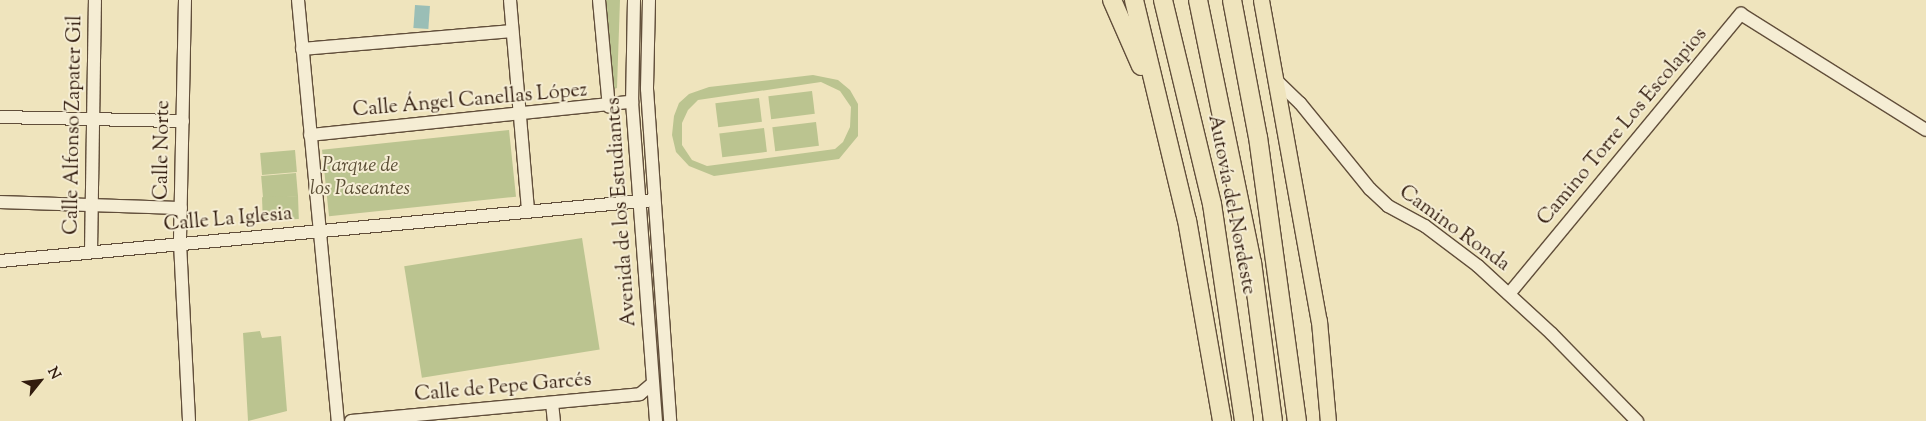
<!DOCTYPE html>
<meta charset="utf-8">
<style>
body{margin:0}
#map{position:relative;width:1926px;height:421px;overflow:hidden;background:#efe4bd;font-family:"Sorts Mill Goudy",serif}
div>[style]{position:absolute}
.green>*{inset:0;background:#bbc490;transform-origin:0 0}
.water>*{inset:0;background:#9abeb6;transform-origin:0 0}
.roads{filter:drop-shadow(1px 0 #614e3a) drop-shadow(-1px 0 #614e3a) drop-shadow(0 1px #614e3a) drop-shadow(0 -1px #614e3a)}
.minor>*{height:12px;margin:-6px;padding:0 6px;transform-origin:6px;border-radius:6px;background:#f5edd4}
.major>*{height:15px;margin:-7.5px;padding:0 7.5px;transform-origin:7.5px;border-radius:7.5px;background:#efe4bd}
.highway>*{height:18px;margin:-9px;padding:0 9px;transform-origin:9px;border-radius:9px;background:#efe4bd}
span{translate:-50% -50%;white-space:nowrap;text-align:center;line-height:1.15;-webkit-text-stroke:4px #f5edd4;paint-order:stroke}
.street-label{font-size:20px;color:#321c0e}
.park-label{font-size:20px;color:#5b4e35;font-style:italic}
.north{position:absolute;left:15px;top:356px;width:50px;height:50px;-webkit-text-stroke:4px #f5edd4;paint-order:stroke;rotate:61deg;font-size:14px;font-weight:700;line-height:20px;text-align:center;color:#321c0e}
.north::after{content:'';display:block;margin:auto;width:18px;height:22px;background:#321c0e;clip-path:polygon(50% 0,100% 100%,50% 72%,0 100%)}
</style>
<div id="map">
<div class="green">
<i style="clip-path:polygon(599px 0,620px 0,617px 88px,608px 91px)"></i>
<i style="clip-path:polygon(evenodd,813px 75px,838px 80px,850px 90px,858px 104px,858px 136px,839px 159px,714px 176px,689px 166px,676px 152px,672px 135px,674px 116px,679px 103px,689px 94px,709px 87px,813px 75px,821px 82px,840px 91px,851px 107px,850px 127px,843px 142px,835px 149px,707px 166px,692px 160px,682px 145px,682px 123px,688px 110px,698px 100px,821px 82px)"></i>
<i style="left:812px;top:91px;width:23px;height:44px;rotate:83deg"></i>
<i style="left:759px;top:98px;width:24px;height:44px;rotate:83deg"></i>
<i style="left:816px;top:122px;width:24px;height:44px;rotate:83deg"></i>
<i style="left:764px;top:128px;width:24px;height:45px;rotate:83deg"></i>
<i style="left:509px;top:130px;width:67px;height:188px;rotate:84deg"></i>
<i style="left:295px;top:150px;width:22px;height:35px;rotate:85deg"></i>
<i style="left:296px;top:173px;width:23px;height:35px;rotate:85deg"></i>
<i style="left:298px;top:196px;width:23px;height:36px;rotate:88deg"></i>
<i style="left:582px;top:238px;width:113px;height:180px;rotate:81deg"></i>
<i style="clip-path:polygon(260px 331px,262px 338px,281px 336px,287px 411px,248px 421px,243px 333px)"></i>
</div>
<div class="water">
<i style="left:415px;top:5px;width:15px;height:23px;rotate:4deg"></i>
</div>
<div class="roads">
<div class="minor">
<i style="left:185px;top:0;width:243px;rotate:91.2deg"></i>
<i style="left:180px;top:243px;width:178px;rotate:87.1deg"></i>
<i style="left:298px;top:0;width:423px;rotate:84.6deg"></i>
<i style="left:510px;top:0;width:212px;rotate:85.1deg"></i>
<i style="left:599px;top:0;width:107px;rotate:84.7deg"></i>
<i style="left:634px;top:0;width:102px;rotate:91.1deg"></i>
<i style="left:632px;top:102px;width:320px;rotate:85.7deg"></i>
<i style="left:649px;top:0;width:89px;rotate:91.3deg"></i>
<i style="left:647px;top:89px;width:333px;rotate:86deg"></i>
<i style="left:302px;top:49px;width:211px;rotate:-4.9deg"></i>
<i style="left:1277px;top:81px;width:32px;rotate:44deg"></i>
<i style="left:1300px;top:103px;width:111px;rotate:50.9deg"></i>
<i style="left:1370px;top:189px;width:25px;rotate:43deg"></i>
<i style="left:1388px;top:206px;width:42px;rotate:28.4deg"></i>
<i style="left:1425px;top:226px;width:66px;rotate:37deg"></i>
<i style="left:1478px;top:266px;width:100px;rotate:42.6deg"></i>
<i style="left:1552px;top:334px;width:122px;rotate:45.7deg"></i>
<i style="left:0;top:117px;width:183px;rotate:1.3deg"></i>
<i style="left:310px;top:135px;width:324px;rotate:-5.9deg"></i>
<i style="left:0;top:202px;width:181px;rotate:1.9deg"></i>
<i style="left:91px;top:252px;width:252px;rotate:-89.1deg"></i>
<i style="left:0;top:261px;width:657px;rotate:-5.33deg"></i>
<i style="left:1509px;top:294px;width:364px;rotate:-50.4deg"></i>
<i style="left:1741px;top:14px;width:218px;rotate:32.1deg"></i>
<i style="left:552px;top:403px;width:18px;rotate:84deg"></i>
<i style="left:351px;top:421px;width:290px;rotate:-5.3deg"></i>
<i style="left:640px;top:394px;width:17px;rotate:-40deg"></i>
</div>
<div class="major">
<i style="left:1261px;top:0;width:326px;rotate:79.8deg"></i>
<i style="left:1319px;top:321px;width:100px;rotate:84.9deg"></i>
</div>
<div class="highway">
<i style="left:1112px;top:0;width:72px;rotate:66.3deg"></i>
<i style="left:1134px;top:0;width:226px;rotate:76.5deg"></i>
<i style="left:1187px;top:220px;width:204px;rotate:80.1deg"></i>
<i style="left:1163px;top:0;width:210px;rotate:76.5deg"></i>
<i style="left:1212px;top:204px;width:219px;rotate:81.6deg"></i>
<i style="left:1198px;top:0;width:268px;rotate:78.4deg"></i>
<i style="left:1252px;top:262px;width:160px;rotate:82.5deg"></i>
<i style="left:1232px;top:0;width:139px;rotate:79.3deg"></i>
<i style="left:1258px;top:137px;width:287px;rotate:82.2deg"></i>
</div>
</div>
<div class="street-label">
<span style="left:470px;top:101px;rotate:-5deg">Calle Ángel Canellas López</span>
<span style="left:74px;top:125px;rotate:-89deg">Calle Alfonso Zapater Gil</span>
<span style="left:1623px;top:127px;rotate:-50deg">Camino Torre Los Escolapios</span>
<span style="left:163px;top:150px;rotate:-89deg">Calle Norte</span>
<span style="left:1231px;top:205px;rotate:79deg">Autovía del Nordeste</span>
<span style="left:622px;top:212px;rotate:-94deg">Avenida de los Estudiantes</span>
<span style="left:228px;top:220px;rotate:-5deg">Calle La Iglesia</span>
<span style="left:1454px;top:229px;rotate:36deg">Camino Ronda</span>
<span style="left:503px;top:388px;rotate:-5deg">Calle de Pepe Garcés</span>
</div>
<div class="park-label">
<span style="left:360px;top:178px">Parque de<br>los Paseantes</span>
</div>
<div class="north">N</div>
</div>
